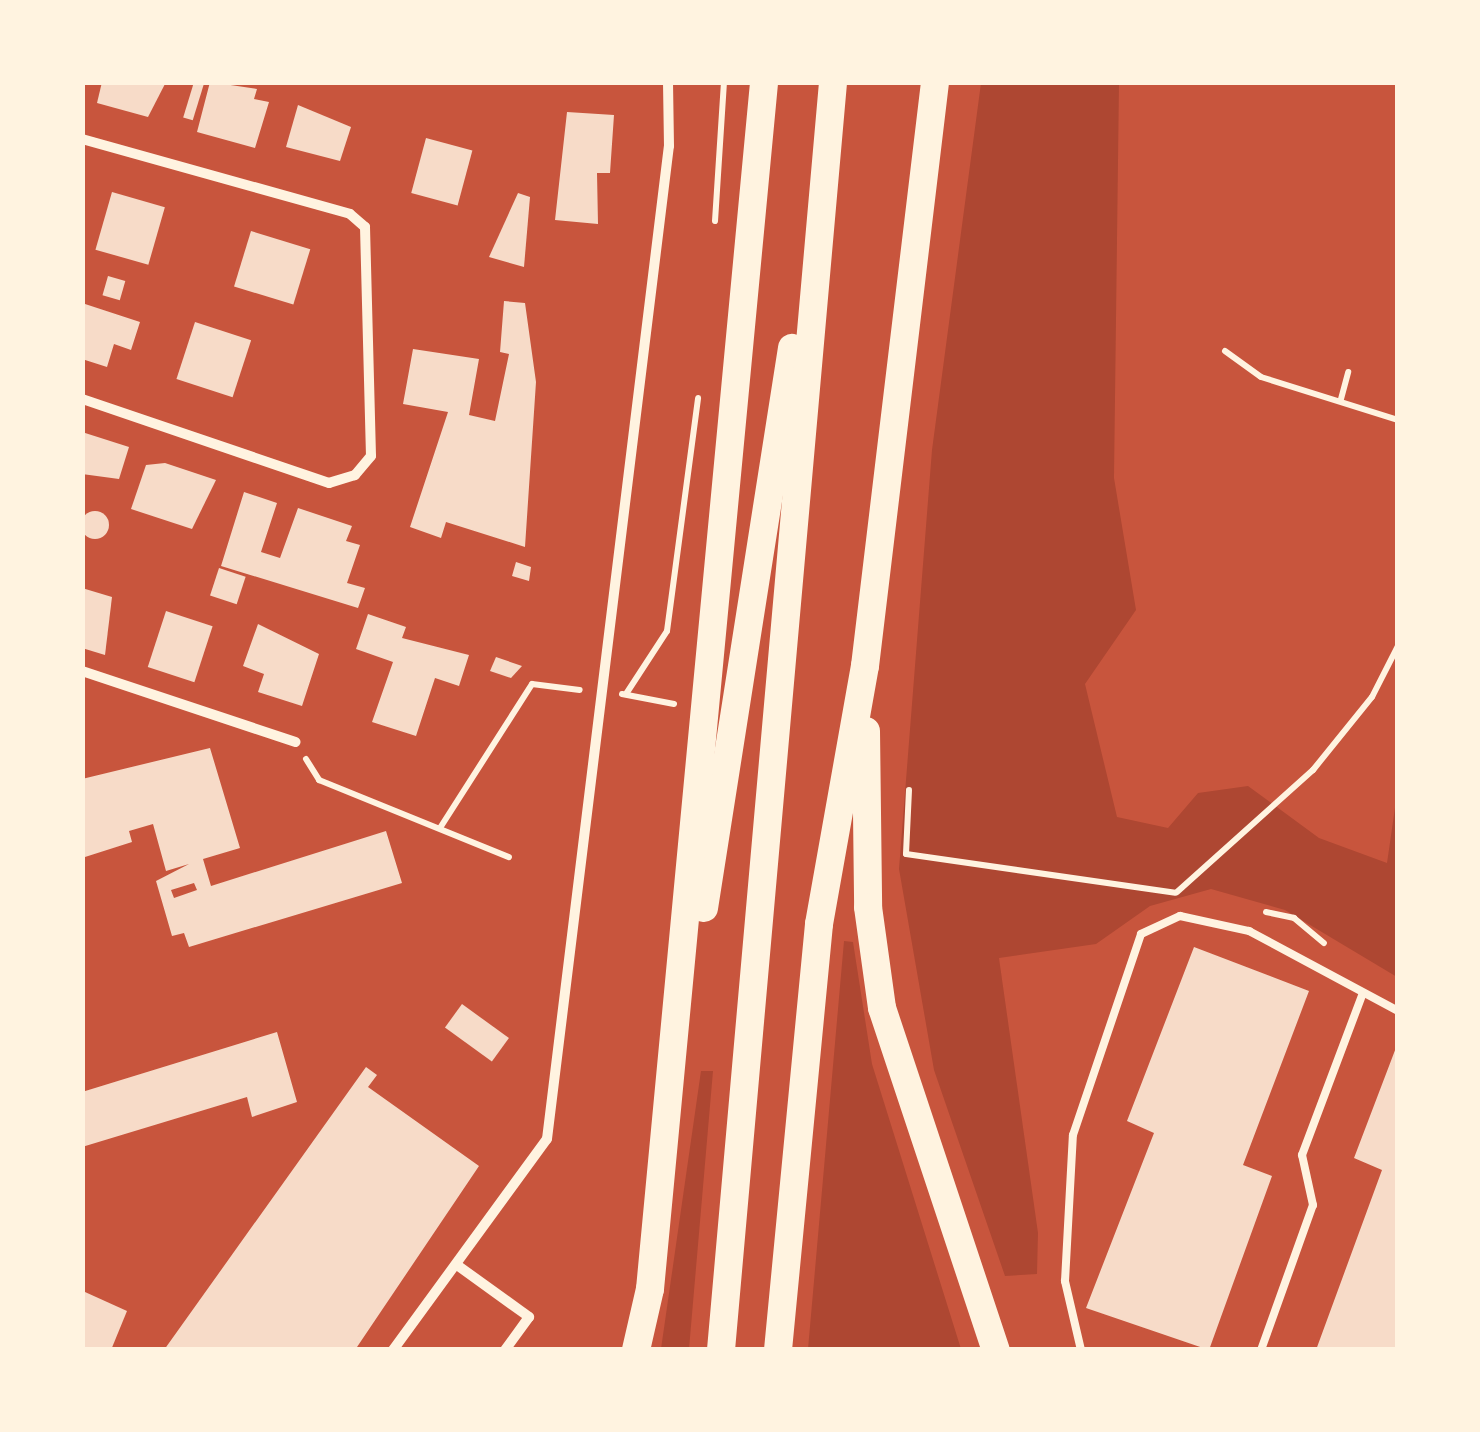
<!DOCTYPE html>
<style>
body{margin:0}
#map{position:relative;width:1480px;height:1432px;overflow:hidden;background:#c8553d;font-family:Montserrat,sans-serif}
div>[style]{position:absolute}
.green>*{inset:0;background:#ae4732}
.building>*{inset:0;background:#f7dbc8;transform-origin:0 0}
.round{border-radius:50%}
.path>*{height:6px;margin:-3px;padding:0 3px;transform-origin:3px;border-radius:3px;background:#fff3e0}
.service>*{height:8px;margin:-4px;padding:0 4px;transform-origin:4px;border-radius:4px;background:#fff3e0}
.minor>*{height:10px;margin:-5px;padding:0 5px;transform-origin:5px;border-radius:5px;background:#fff3e0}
.trunk>*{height:28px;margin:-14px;padding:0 14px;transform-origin:14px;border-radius:14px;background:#fff3e0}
span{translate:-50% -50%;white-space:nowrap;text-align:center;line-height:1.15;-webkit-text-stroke:10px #fff3e0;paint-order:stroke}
.frame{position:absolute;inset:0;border:85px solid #fff3e0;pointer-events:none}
</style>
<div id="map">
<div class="green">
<i style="clip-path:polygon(981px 83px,1119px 83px,1114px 478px,1136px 610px,1085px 684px,1117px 817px,1168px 828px,1198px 793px,1248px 786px,1319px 838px,1387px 863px,1398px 787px,1397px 977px,1285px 910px,1211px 889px,1150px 906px,1096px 944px,999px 958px,1038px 1233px,1037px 1274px,1005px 1276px,934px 1070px,899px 869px,932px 450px)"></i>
<i style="clip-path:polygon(844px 941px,853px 942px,872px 1064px,961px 1349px,808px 1349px)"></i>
<i style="clip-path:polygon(701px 1071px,713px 1071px,689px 1349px,661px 1349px)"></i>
</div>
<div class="building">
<i style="clip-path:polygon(102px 82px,166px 82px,148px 117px,97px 103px)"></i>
<i style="left:194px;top:82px;width:10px;height:37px;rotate:17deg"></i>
<i style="clip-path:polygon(210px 82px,257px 89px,254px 99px,269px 102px,255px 148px,197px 132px)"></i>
<i style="clip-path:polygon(298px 105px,351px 127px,340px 161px,286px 147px)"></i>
<i style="clip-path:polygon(567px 112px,614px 115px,610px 173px,597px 173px,598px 224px,555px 220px)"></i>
<i style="left:426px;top:138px;width:48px;height:57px;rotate:15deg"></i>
<i style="left:112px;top:192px;width:55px;height:60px;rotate:16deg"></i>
<i style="clip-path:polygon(518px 193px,530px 197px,524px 267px,489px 257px)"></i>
<i style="left:251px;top:231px;width:62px;height:58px;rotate:17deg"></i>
<i style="left:108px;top:276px;width:18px;height:20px;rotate:16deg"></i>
<i style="clip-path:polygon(504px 301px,525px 303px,536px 382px,525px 547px,446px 522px,441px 538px,410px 527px,448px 412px,403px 404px,413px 349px,479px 359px,469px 415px,495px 421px,509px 354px,500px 352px)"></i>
<i style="clip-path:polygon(82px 303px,140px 322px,131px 350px,114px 344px,107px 367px,82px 359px)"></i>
<i style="left:195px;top:322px;width:59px;height:60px;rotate:18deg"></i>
<i style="clip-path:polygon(82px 432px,129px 447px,119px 479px,82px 474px)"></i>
<i style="clip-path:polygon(165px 463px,216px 480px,192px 529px,131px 509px,146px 465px)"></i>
<i style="clip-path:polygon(244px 492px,277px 503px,261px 552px,280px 558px,298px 508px,352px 526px,346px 541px,360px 545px,347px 583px,365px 588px,358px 608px,221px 566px)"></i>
<i class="round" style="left:81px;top:511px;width:28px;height:28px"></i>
<i style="clip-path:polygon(516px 562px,531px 567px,529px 581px,512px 576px)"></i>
<i style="left:219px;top:568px;width:28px;height:29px;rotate:18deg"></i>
<i style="clip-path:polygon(82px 588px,112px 597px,105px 655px,82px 648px)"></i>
<i style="left:166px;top:611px;width:49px;height:59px;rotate:18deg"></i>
<i style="clip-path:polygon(368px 614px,406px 627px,402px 638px,469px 655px,459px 686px,435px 678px,416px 736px,372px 722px,393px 662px,356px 649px)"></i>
<i style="clip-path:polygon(258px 624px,319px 654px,302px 706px,258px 692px,264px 674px,243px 666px)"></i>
<i style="clip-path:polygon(496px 657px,522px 666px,511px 678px,490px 671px)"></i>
<i style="clip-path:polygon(evenodd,210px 748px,240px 848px,203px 859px,211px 886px,386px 831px,402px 883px,189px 947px,184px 933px,172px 936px,156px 881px,189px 864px,166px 871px,153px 824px,129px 831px,132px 842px,85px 857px,82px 779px,210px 748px,194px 883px,197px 890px,174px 898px,171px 890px,194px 883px)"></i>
<i style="clip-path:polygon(1194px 947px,1309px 991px,1243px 1165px,1272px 1176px,1209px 1350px,1086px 1308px,1154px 1133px,1127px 1121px)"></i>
<i style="left:462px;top:1004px;width:58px;height:29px;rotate:36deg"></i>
<i style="clip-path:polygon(277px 1032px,297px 1102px,252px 1117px,247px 1097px,82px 1147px,82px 1092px)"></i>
<i style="clip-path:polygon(1397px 1045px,1398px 1350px,1316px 1350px,1382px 1170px,1354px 1158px)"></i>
<i style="clip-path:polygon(366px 1067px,377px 1075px,368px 1087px,479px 1166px,355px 1350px,164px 1350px)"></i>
<i style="clip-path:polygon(85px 1292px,127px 1311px,111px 1350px,82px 1350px)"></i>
</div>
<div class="path">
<i style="left:715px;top:221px;width:139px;rotate:-86.3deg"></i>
<i style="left:1225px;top:351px;width:44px;rotate:35.8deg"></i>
<i style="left:1261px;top:377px;width:144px;rotate:17.4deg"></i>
<i style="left:1341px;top:399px;width:28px;rotate:-75deg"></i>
<i style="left:622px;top:694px;width:53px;rotate:10.9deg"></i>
<i style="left:626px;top:694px;width:75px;rotate:-56.9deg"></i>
<i style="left:667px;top:631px;width:235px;rotate:-82.4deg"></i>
<i style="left:306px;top:759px;width:25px;rotate:58deg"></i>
<i style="left:319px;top:780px;width:205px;rotate:22.1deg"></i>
<i style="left:909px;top:790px;width:64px;rotate:92.7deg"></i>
<i style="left:906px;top:854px;width:272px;rotate:8.2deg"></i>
<i style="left:440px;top:828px;width:171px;rotate:-57.4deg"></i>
<i style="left:532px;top:684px;width:48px;rotate:7.1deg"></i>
<i style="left:1177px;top:892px;width:183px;rotate:-41.9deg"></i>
<i style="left:1313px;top:770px;width:94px;rotate:-51.1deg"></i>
<i style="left:1372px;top:697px;width:57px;rotate:-63deg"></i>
<i style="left:1266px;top:912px;width:29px;rotate:12deg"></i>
<i style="left:1294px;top:918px;width:39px;rotate:40deg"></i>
</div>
<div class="service">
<i style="left:1081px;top:1350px;width:71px;rotate:-103.1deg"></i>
<i style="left:1065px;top:1281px;width:146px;rotate:-86.9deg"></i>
<i style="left:1073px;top:1135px;width:212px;rotate:-71.3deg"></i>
<i style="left:1141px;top:934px;width:43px;rotate:-24.8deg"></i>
<i style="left:1180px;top:916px;width:71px;rotate:12.3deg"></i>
<i style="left:1249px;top:931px;width:169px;rotate:28.2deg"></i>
<i style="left:1261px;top:1350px;width:154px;rotate:-70.3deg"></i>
<i style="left:1313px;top:1205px;width:51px;rotate:-102.4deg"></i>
<i style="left:1302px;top:1155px;width:173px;rotate:-69.4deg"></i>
</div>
<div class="minor">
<i style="left:82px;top:139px;width:278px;rotate:15.6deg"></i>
<i style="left:350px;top:214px;width:20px;rotate:41deg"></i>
<i style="left:365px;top:227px;width:229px;rotate:88.5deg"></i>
<i style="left:371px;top:456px;width:25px;rotate:130deg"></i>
<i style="left:355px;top:475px;width:27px;rotate:163deg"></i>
<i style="left:329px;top:483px;width:261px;rotate:-161.2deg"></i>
<i style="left:82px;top:671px;width:225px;rotate:18.4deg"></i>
<i style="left:457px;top:1265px;width:89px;rotate:35.8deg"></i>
<i style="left:529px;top:1317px;width:41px;rotate:126deg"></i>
<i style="left:393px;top:1350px;width:261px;rotate:-53.9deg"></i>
<i style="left:547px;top:1139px;width:1000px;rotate:-83deg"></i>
<i style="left:669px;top:146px;width:64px;rotate:-90.9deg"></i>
</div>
<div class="trunk">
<i style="left:866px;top:731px;width:176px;rotate:89.3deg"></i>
<i style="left:868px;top:907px;width:102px;rotate:82.1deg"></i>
<i style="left:882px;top:1008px;width:360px;rotate:71.6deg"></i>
<i style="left:704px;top:908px;width:567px;rotate:-81.07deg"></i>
<i style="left:636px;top:1350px;width:63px;rotate:-77.1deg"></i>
<i style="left:650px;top:1289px;width:1212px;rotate:-84.6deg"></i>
<i style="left:721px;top:1350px;width:1273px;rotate:-84.95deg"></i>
<i style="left:778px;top:1350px;width:428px;rotate:-84.5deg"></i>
<i style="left:819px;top:924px;width:262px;rotate:-79.9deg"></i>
<i style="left:865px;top:666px;width:588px;rotate:-83.16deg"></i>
</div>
<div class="frame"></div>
</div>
